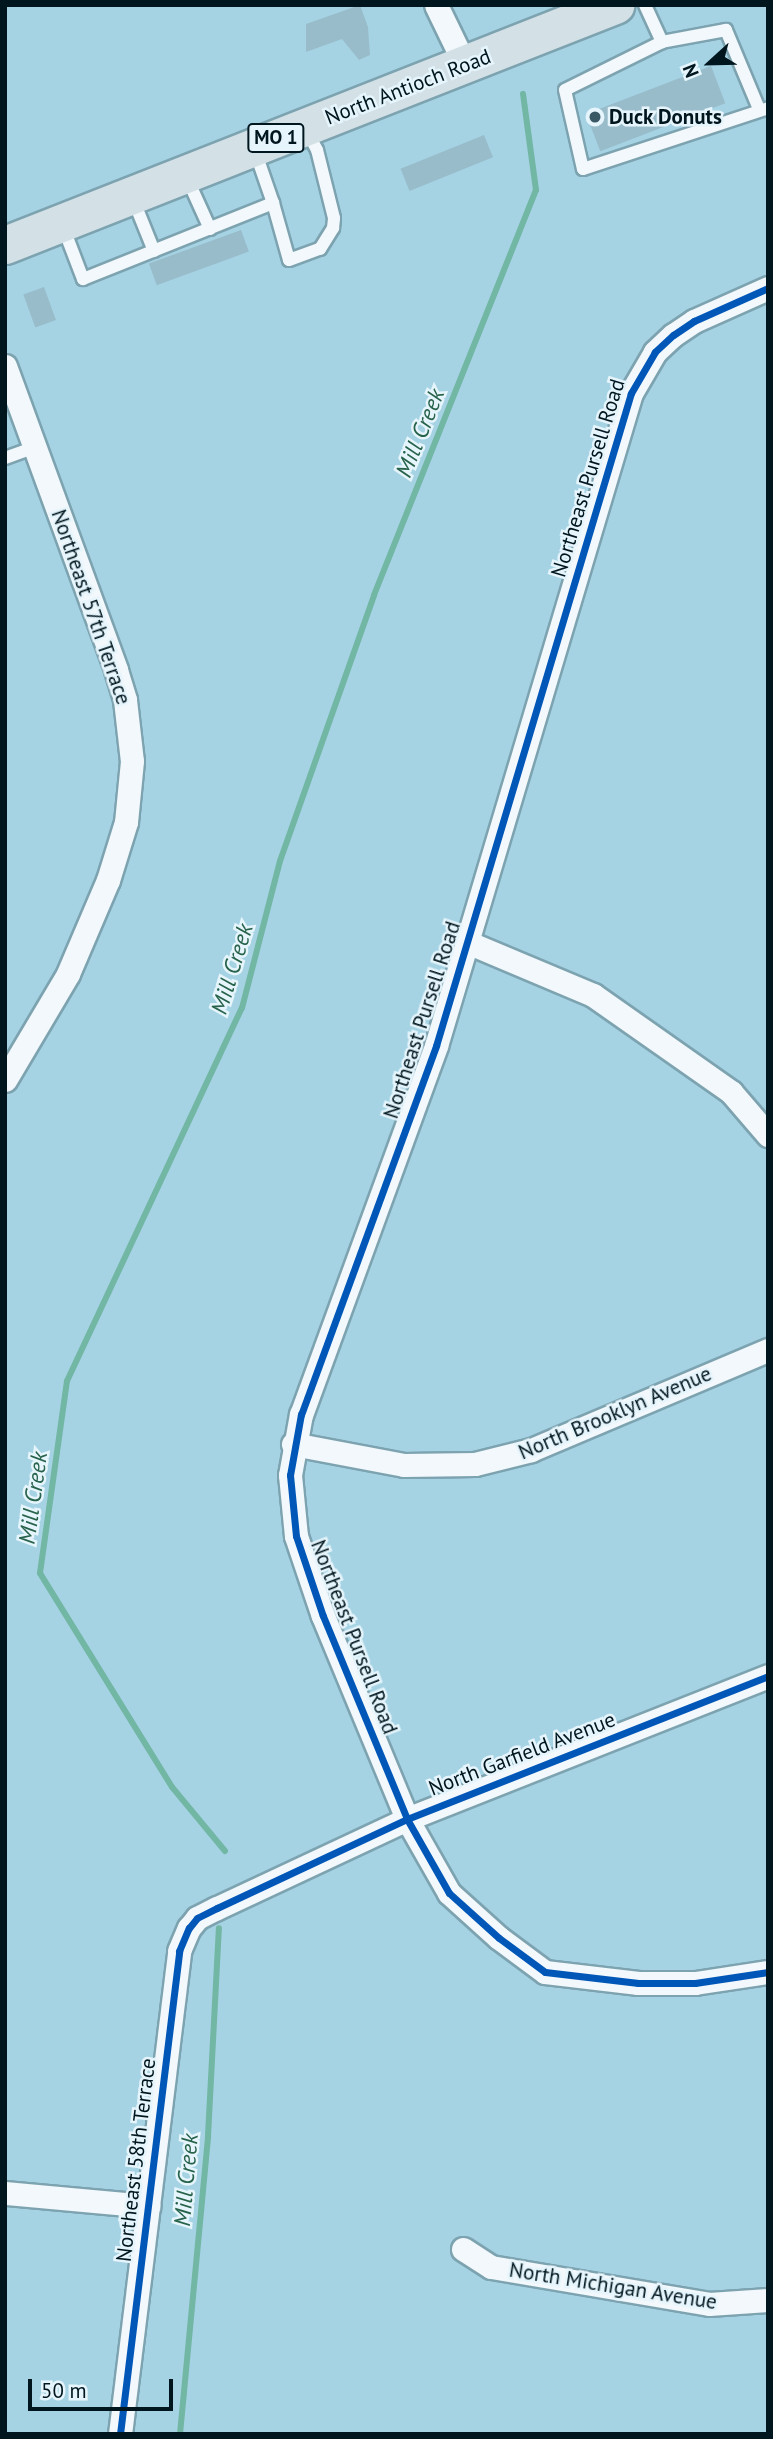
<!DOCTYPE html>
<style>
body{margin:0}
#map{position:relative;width:773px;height:2439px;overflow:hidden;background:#a5d3e4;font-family:"PT Sans",sans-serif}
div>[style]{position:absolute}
.stream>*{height:6px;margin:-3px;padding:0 3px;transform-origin:3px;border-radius:3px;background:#72b6a4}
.building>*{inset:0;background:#98bcca;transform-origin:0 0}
.roads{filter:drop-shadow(2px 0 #7da3b0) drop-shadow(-2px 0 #7da3b0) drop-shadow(0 2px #7da3b0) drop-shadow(0 -2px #7da3b0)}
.service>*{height:12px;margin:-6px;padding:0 6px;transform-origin:6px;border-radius:6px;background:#f2f8fb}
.minor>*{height:23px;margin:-11.5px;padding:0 11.5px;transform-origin:11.5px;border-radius:11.5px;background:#f2f8fb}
.primary>*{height:37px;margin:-18.5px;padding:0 18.5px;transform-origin:18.5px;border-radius:18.5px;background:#d3e1e7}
.cycleway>*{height:7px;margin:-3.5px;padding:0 3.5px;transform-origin:3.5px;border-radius:3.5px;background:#0057b8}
.dots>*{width:19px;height:19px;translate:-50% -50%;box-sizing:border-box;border:4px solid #e6f5fc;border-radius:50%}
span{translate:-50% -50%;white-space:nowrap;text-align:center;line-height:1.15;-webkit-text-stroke:5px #e6f5fc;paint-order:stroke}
.shield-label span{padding:2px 5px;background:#e6f5fc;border:2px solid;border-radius:5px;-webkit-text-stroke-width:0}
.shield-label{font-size:19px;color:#00161f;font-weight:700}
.street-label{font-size:21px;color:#00161f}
.poi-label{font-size:21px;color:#00161f;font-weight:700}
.left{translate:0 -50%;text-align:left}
.water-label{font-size:23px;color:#27624a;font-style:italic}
.frame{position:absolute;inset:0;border:7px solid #00161f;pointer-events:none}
.north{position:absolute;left:675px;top:28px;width:70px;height:70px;-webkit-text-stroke:5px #e6f5fc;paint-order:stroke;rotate:248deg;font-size:19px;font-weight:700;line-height:28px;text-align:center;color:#00161f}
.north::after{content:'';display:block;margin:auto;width:24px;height:32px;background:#00161f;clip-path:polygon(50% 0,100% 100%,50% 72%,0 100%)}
.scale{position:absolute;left:28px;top:2379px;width:145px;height:32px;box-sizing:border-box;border:4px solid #00161f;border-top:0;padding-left:9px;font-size:21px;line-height:24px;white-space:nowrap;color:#00161f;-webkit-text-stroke:5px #e6f5fc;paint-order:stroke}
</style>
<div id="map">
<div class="stream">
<i style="left:225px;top:1851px;width:83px;rotate:-129.6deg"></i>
<i style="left:172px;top:1787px;width:251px;rotate:-121.7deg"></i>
<i style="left:40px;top:1573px;width:194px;rotate:-82deg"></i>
<i style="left:67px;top:1381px;width:412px;rotate:-64.9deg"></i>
<i style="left:242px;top:1008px;width:152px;rotate:-75.5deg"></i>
<i style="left:280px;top:861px;width:282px;rotate:-70.5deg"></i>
<i style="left:374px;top:595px;width:436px;rotate:-68.2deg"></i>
<i style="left:536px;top:190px;width:97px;rotate:-97.7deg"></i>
<i style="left:180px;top:2434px;width:299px;rotate:-84.6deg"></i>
<i style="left:208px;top:2136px;width:208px;rotate:-87deg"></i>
</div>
<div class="building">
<i style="clip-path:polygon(360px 5px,368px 27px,370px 55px,359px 60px,342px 39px,306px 52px,306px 24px)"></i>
<i style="left:711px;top:66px;width:40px;height:134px;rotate:69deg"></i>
<i style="left:484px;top:135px;width:24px;height:90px;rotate:68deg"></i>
<i style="left:241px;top:230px;width:23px;height:98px;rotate:70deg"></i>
<i style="left:44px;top:287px;width:35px;height:22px;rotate:70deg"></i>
</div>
<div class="roads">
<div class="service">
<i style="left:645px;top:5px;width:41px;rotate:65.3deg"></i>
<i style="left:759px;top:109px;width:86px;rotate:-112.7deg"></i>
<i style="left:726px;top:30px;width:65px;rotate:169.4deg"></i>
<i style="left:662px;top:42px;width:108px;rotate:153.7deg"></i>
<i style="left:565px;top:90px;width:81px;rotate:77.2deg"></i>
<i style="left:583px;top:169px;width:195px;rotate:-18.2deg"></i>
<i style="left:187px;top:178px;width:56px;rotate:65.7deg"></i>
<i style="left:133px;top:199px;width:56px;rotate:68deg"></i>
<i style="left:273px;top:203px;width:59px;rotate:74.3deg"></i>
<i style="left:289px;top:260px;width:33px;rotate:-20deg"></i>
<i style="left:320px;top:249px;width:25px;rotate:-58deg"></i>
<i style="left:333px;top:228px;width:10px;rotate:-84deg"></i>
<i style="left:334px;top:218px;width:70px;rotate:-104deg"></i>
<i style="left:317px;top:150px;width:21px;rotate:-118deg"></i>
<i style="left:62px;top:224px;width:59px;rotate:69.1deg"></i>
<i style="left:83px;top:279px;width:205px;rotate:-21.8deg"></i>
<i style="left:273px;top:203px;width:55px;rotate:-109.1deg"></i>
<i style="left:5px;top:458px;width:32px;rotate:-20deg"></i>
</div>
<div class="minor">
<i style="left:436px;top:5px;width:67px;rotate:64.2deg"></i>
<i style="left:768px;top:288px;width:81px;rotate:156deg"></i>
<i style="left:694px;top:321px;width:25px;rotate:146deg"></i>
<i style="left:673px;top:335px;width:25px;rotate:137deg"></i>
<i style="left:655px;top:352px;width:48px;rotate:120.3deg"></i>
<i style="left:631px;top:393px;width:681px;rotate:106.63deg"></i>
<i style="left:436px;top:1046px;width:392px;rotate:110.1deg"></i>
<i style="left:301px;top:1414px;width:62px;rotate:100.2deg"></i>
<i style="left:290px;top:1475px;width:61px;rotate:84.4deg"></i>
<i style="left:296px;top:1536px;width:84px;rotate:71.4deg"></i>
<i style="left:323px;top:1616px;width:220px;rotate:67.5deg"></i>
<i style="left:407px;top:1819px;width:85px;rotate:60.4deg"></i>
<i style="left:449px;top:1893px;width:67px;rotate:42deg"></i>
<i style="left:499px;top:1938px;width:57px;rotate:36.5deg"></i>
<i style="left:545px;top:1972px;width:94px;rotate:6.7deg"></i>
<i style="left:638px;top:1983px;width:57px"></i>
<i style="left:695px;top:1983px;width:74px;rotate:-8.6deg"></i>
<i style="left:5px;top:366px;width:324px;rotate:69.9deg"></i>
<i style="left:116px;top:670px;width:31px;rotate:73deg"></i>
<i style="left:125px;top:700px;width:61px;rotate:83.5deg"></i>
<i style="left:132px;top:761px;width:61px;rotate:95.6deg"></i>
<i style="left:126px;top:822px;width:61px;rotate:107.2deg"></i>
<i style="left:108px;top:880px;width:102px;rotate:113.1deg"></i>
<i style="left:68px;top:974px;width:123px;rotate:120.7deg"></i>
<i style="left:467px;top:942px;width:137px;rotate:22.8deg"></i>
<i style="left:593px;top:995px;width:169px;rotate:35.1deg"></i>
<i style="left:731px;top:1092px;width:57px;rotate:49.3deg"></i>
<i style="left:293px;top:1444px;width:113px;rotate:10.7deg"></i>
<i style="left:404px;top:1465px;width:71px;rotate:-0.8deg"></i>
<i style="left:475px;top:1464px;width:58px;rotate:-14deg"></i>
<i style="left:531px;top:1450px;width:257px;rotate:-22.9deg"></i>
<i style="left:5px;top:2193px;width:144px;rotate:5.2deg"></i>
<i style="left:463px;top:2249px;width:33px;rotate:33deg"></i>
<i style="left:491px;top:2267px;width:221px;rotate:9.6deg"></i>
<i style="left:709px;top:2304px;width:59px;rotate:-3.9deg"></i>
<i style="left:120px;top:2434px;width:487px;rotate:-83deg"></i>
<i style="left:179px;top:1951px;width:25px;rotate:-67deg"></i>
<i style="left:189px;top:1928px;width:13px;rotate:-51deg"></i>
<i style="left:197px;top:1918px;width:22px;rotate:-27deg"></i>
<i style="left:217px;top:1908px;width:210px;rotate:-25.1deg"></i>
<i style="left:407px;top:1819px;width:388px;rotate:-21.6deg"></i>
</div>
<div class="primary">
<i style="left:5px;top:245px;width:656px;rotate:-21.48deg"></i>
</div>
</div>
<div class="cycleway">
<i style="left:768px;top:288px;width:81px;rotate:156deg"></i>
<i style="left:694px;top:321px;width:25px;rotate:146deg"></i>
<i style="left:673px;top:335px;width:25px;rotate:137deg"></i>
<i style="left:655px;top:352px;width:48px;rotate:120.3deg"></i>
<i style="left:631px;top:393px;width:681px;rotate:106.63deg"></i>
<i style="left:436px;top:1046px;width:392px;rotate:110.1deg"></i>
<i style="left:301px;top:1414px;width:62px;rotate:100.2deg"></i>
<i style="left:290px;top:1475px;width:61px;rotate:84.4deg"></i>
<i style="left:296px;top:1536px;width:84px;rotate:71.4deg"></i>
<i style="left:323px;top:1616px;width:220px;rotate:67.5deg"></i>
<i style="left:407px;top:1819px;width:85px;rotate:60.4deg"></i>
<i style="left:449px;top:1893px;width:67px;rotate:42deg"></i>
<i style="left:499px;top:1938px;width:57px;rotate:36.5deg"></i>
<i style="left:545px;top:1972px;width:94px;rotate:6.7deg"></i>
<i style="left:638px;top:1983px;width:57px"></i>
<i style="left:695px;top:1983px;width:74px;rotate:-8.6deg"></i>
<i style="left:120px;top:2434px;width:487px;rotate:-83deg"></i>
<i style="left:179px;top:1951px;width:25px;rotate:-67deg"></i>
<i style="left:189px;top:1928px;width:13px;rotate:-51deg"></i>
<i style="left:197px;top:1918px;width:22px;rotate:-27deg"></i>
<i style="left:217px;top:1908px;width:210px;rotate:-25.1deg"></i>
<i style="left:407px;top:1819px;width:388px;rotate:-21.6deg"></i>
</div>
<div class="dots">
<i style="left:595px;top:117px;background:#3a5864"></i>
</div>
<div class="shield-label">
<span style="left:276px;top:138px">MO 1</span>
</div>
<div class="street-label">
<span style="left:408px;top:87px;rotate:-21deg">North Antioch Road</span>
<span style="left:588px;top:478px;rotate:-73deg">Northeast Pursell Road</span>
<span style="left:91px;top:607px;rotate:71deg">Northeast 57th Terrace</span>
<span style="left:422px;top:1020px;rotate:-72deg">Northeast Pursell Road</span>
<span style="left:615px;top:1413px;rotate:-23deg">North Brooklyn Avenue</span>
<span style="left:354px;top:1637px;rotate:69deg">Northeast Pursell Road</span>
<span style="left:522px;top:1754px;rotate:-21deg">North Garfield Avenue</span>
<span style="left:136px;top:2160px;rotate:-83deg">Northeast 58th Terrace</span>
<span style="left:613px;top:2286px;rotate:9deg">North Michigan Avenue</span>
</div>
<div class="poi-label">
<span class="left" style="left:609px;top:117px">Duck Donuts</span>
</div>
<div class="water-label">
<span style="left:420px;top:433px;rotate:-68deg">Mill Creek</span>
<span style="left:232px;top:969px;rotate:-73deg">Mill Creek</span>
<span style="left:33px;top:1498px;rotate:-82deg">Mill Creek</span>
<span style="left:186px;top:2180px;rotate:-85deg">Mill Creek</span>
</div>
<div class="frame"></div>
<div class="north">N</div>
<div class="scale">50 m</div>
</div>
